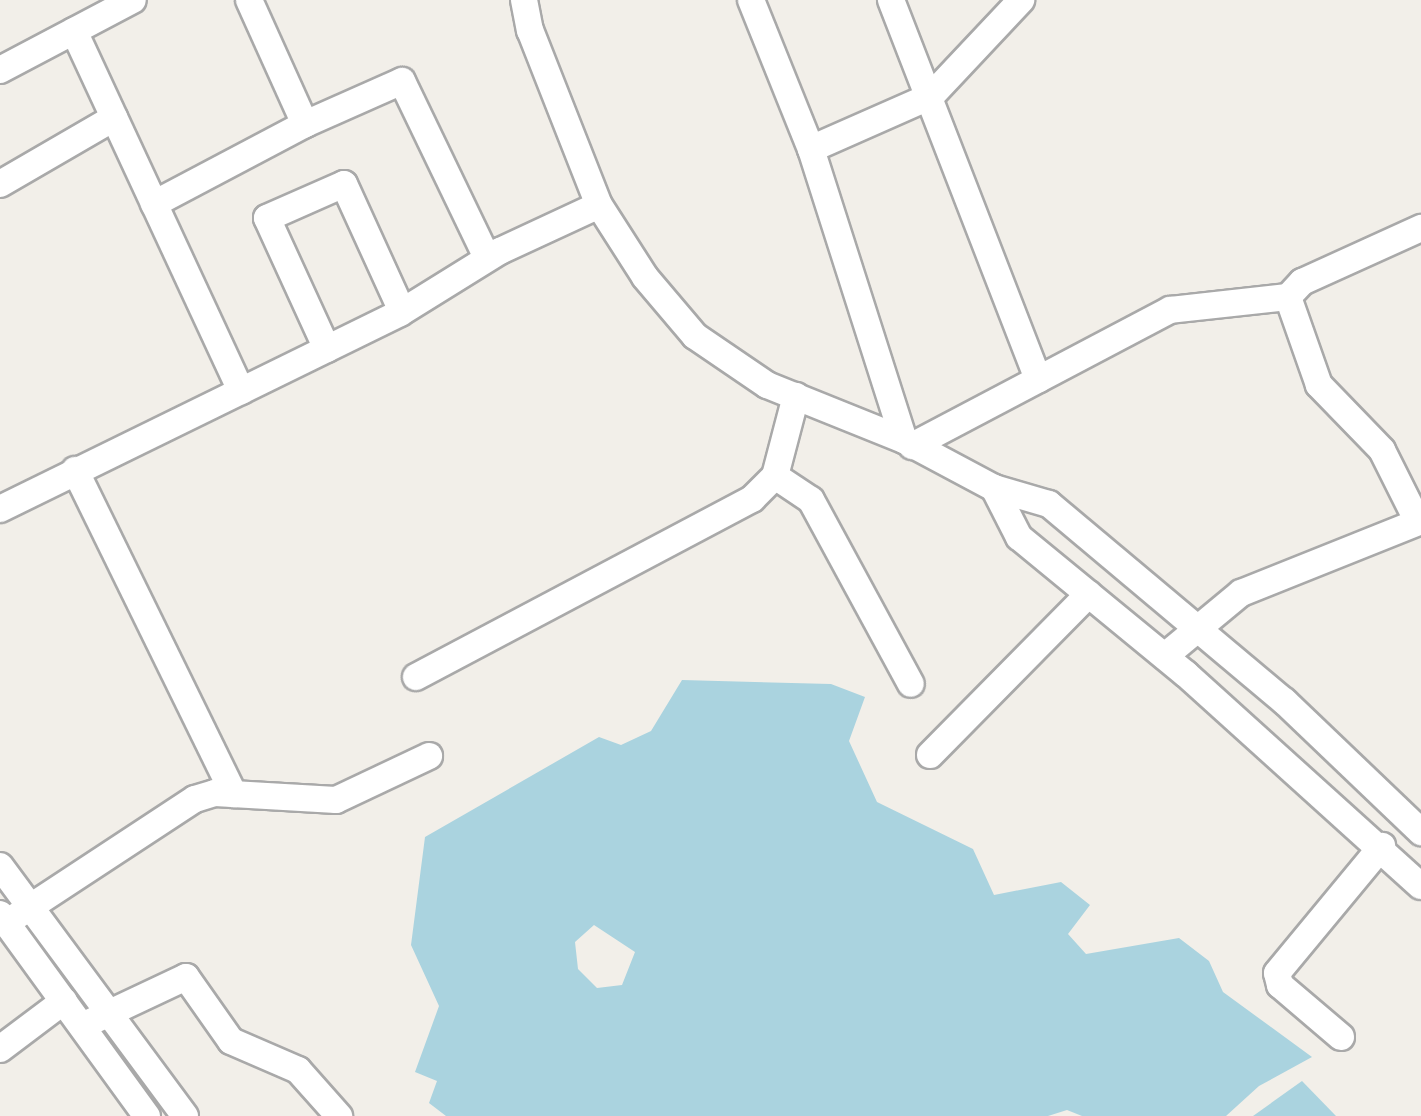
<!DOCTYPE html>
<style>
body{margin:0}
#map{position:relative;width:1421px;height:1116px;overflow:hidden;background:#f2efe9;font-family:"DM Sans",sans-serif}
div>[style]{position:absolute}
.water>*{inset:0;background:#aad3df}
.roads{filter:drop-shadow(2px 0 #a9a9a9) drop-shadow(-2px 0 #a9a9a9) drop-shadow(0 2px #a9a9a9) drop-shadow(0 -2px #a9a9a9)}
.minor>*{height:26px;margin:-13px;padding:0 13px;transform-origin:13px;border-radius:13px;background:#fff}
span{translate:-50% -50%;white-space:nowrap;text-align:center;line-height:1.15;-webkit-text-stroke:4.5px #fff;paint-order:stroke}
</style>
<div id="map">
<div class="water">
<i style="clip-path:polygon(evenodd,682px 680px,831px 684px,865px 697px,849px 741px,877px 802px,973px 849px,994px 895px,1061px 882px,1090px 905px,1068px 934px,1086px 954px,1179px 938px,1209px 961px,1223px 992px,1312px 1057px,1259px 1086px,1226px 1116px,1082px 1116px,1067px 1110px,1048px 1116px,446px 1116px,429px 1103px,437px 1081px,415px 1072px,439px 1006px,411px 945px,425px 837px,599px 737px,621px 745px,651px 731px,682px 680px,594px 925px,635px 952px,622px 985px,597px 988px,578px 969px,575px 942px,594px 925px)"></i>
<i style="clip-path:polygon(1302px 1081px,1336px 1116px,1253px 1116px)"></i>
</div>
<div class="roads">
<div class="minor">
<i style="left:249px;top:0;width:136px;rotate:65.7deg"></i>
<i style="left:524px;top:0;width:31px;rotate:79deg"></i>
<i style="left:530px;top:30px;width:188px;rotate:68.5deg"></i>
<i style="left:599px;top:205px;width:85px;rotate:57.4deg"></i>
<i style="left:645px;top:277px;width:77px;rotate:49.7deg"></i>
<i style="left:695px;top:336px;width:87px;rotate:34.2deg"></i>
<i style="left:767px;top:385px;width:148px;rotate:21.9deg"></i>
<i style="left:904px;top:440px;width:102px;rotate:28.1deg"></i>
<i style="left:994px;top:488px;width:57px;rotate:16.2deg"></i>
<i style="left:1049px;top:504px;width:307px;rotate:40deg"></i>
<i style="left:1284px;top:701px;width:190px;rotate:43.7deg"></i>
<i style="left:751px;top:0;width:161px;rotate:68.1deg"></i>
<i style="left:811px;top:149px;width:305px;rotate:72.3deg"></i>
<i style="left:891px;top:0;width:407px;rotate:68.8deg"></i>
<i style="left:74px;top:31px;width:397px;rotate:65.1deg"></i>
<i style="left:0;top:70px;width:150px;rotate:-27.8deg"></i>
<i style="left:811px;top:149px;width:131px;rotate:-23.8deg"></i>
<i style="left:931px;top:96px;width:132px;rotate:-46.8deg"></i>
<i style="left:0;top:184px;width:132px;rotate:-30.1deg"></i>
<i style="left:154px;top:204px;width:171px;rotate:-27.9deg"></i>
<i style="left:305px;top:124px;width:106px;rotate:-23.9deg"></i>
<i style="left:402px;top:81px;width:196px;rotate:64.3deg"></i>
<i style="left:327px;top:349px;width:144px;rotate:-114.6deg"></i>
<i style="left:267px;top:218px;width:84px;rotate:-23.8deg"></i>
<i style="left:344px;top:184px;width:140px;rotate:65.5deg"></i>
<i style="left:912px;top:446px;width:292px;rotate:-27.8deg"></i>
<i style="left:1170px;top:310px;width:119px;rotate:-6.3deg"></i>
<i style="left:75px;top:470px;width:361px;rotate:63.9deg"></i>
<i style="left:775px;top:476px;width:43px;rotate:33.7deg"></i>
<i style="left:811px;top:500px;width:209px;rotate:61.5deg"></i>
<i style="left:994px;top:488px;width:55px;rotate:63deg"></i>
<i style="left:1019px;top:537px;width:216px;rotate:39.4deg"></i>
<i style="left:1186px;top:674px;width:316px;rotate:42.1deg"></i>
<i style="left:0;top:509px;width:445px;rotate:-26.1deg"></i>
<i style="left:400px;top:313px;width:118px;rotate:-31.8deg"></i>
<i style="left:500px;top:251px;width:109px;rotate:-24.9deg"></i>
<i style="left:1418px;top:522px;width:80px;rotate:-116.6deg"></i>
<i style="left:1382px;top:450px;width:91px;rotate:-134.1deg"></i>
<i style="left:1319px;top:385px;width:93px;rotate:-109.4deg"></i>
<i style="left:1288px;top:297px;width:21px;rotate:-47deg"></i>
<i style="left:1302px;top:282px;width:131px;rotate:-24.4deg"></i>
<i style="left:1165px;top:656px;width:99px;rotate:-39.7deg"></i>
<i style="left:1241px;top:593px;width:194px;rotate:-21.8deg"></i>
<i style="left:416px;top:677px;width:380px;rotate:-27.9deg"></i>
<i style="left:752px;top:499px;width:33px;rotate:-45deg"></i>
<i style="left:775px;top:476px;width:83px;rotate:-75.3deg"></i>
<i style="left:930px;top:755px;width:226px;rotate:-45.4deg"></i>
<i style="left:0;top:866px;width:311px;rotate:53.5deg"></i>
<i style="left:0;top:914px;width:250px;rotate:54deg"></i>
<i style="left:6px;top:923px;width:226px;rotate:-33.3deg"></i>
<i style="left:195px;top:799px;width:21px;rotate:-17deg"></i>
<i style="left:215px;top:793px;width:121px;rotate:3.3deg"></i>
<i style="left:336px;top:800px;width:103px;rotate:-25.3deg"></i>
<i style="left:82px;top:1026px;width:115px;rotate:-25.2deg"></i>
<i style="left:186px;top:977px;width:78px;rotate:54.9deg"></i>
<i style="left:231px;top:1041px;width:73px;rotate:23.4deg"></i>
<i style="left:298px;top:1070px;width:62px;rotate:48.3deg"></i>
<i style="left:1341px;top:1037px;width:80px;rotate:-139.6deg"></i>
<i style="left:1280px;top:985px;width:12px;rotate:-104deg"></i>
<i style="left:1277px;top:973px;width:165px;rotate:-50.4deg"></i>
<i style="left:0;top:1049px;width:80px;rotate:-36.9deg"></i>
</div>
</div>
</div>
